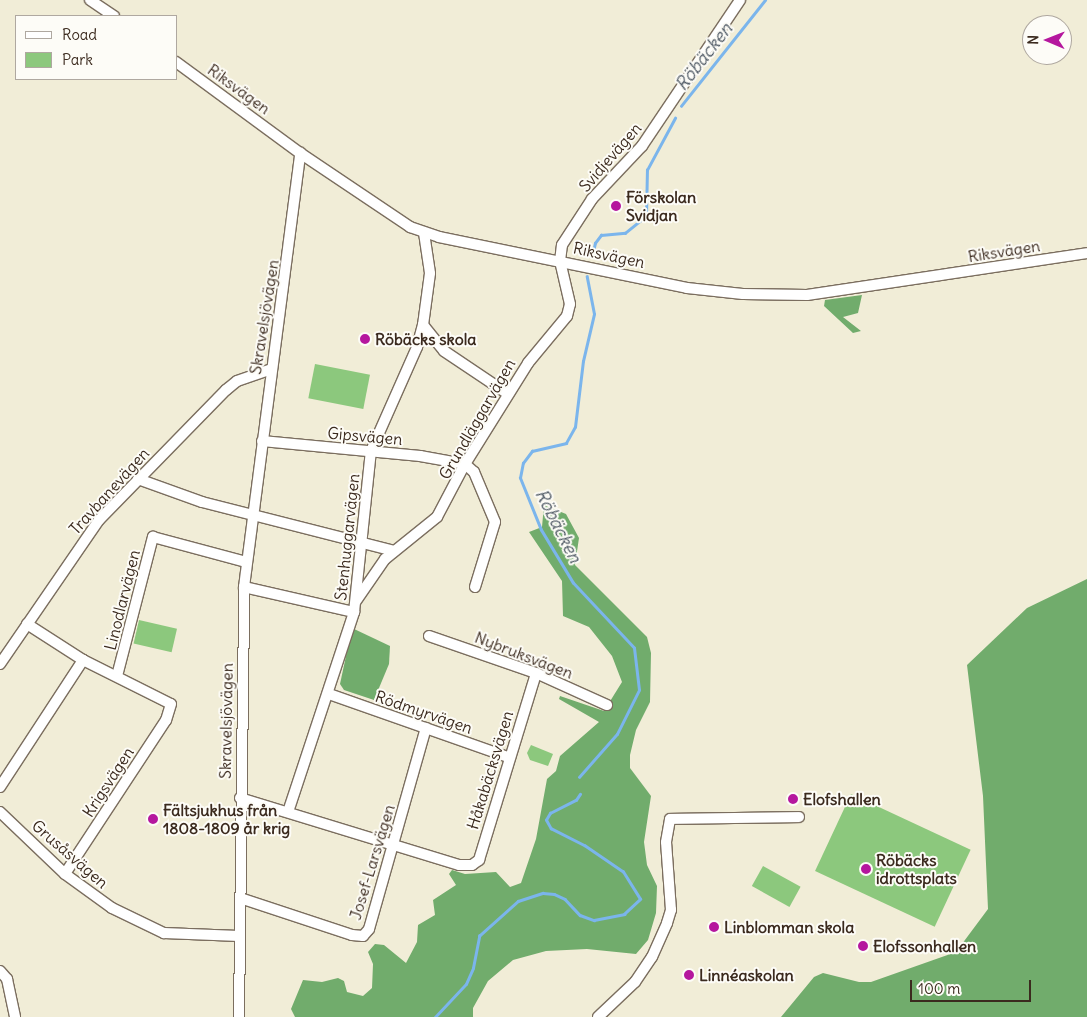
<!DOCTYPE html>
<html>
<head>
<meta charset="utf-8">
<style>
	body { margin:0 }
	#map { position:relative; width:1087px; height:1017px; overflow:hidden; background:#f1edd7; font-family:Delius,sans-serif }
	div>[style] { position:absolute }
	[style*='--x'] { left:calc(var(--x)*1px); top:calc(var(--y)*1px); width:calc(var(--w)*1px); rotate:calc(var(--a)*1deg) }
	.green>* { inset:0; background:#8cc87d; transform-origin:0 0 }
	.forest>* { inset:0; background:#71ac6c }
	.stream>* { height:2.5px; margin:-1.25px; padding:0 1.25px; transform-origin:1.25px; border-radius:1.25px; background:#7bb5ec }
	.roads { filter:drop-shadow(1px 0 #7b6e5f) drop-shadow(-1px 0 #7b6e5f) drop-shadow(0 1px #7b6e5f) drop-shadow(0 -1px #7b6e5f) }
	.minor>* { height:10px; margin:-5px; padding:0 5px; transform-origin:5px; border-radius:5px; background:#fff }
	.dots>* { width:14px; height:14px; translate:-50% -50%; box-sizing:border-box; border:2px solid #fdfcf7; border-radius:50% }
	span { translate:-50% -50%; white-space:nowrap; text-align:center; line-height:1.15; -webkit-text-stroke:4px #fdfcf7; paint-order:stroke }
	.street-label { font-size:16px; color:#3b2a1e }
	.poi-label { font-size:16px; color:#3b2a1e; font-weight:700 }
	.left { translate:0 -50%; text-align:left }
	.water-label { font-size:18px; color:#515b66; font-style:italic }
	.legend { position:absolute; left:15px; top:15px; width:162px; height:65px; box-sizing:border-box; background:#fdfcf7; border:1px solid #afa8a0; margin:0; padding:6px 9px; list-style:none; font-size:15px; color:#3b2a1e }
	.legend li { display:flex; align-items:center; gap:10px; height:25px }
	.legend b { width:25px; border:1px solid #afa8a0 }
	.north { position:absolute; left:1022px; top:15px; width:50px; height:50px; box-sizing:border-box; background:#fdfcf7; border:1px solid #afa8a0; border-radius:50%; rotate:271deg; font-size:14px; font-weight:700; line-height:20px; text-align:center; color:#3b2a1e }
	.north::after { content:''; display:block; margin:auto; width:18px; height:22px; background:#b5179e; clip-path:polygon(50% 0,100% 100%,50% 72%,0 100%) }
	.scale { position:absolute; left:910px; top:980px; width:121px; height:22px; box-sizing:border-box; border:2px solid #3b2a1e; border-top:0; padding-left:6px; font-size:15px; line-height:18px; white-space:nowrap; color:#3b2a1e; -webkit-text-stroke:4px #fdfcf7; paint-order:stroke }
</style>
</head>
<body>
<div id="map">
	<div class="green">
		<i style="left:315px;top:364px;width:56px;height:35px;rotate:11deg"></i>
		<i style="left:139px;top:620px;width:39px;height:24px;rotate:13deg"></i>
		<i style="clip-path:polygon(531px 745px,553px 754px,548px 766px,530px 760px,527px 753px)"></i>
		<i style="left:851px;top:794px;width:132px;height:85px;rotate:25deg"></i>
		<i style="left:763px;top:866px;width:43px;height:23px;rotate:29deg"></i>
	</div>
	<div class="forest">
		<i style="clip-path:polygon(862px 295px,858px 313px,843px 317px,861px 331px,853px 333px,824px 306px,825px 300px)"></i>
		<i style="clip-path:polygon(544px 505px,566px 514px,579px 538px,575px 565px,647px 637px,651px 653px,650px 702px,636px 730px,630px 755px,630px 768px,651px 796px,644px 842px,647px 865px,657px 886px,656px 913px,648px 940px,636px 954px,587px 949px,546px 951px,513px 960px,488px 981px,473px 1008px,473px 1017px,295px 1017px,291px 1009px,303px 980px,322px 982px,338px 978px,344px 981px,347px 992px,363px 996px,372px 988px,373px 964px,368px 952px,375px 944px,384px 945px,406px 963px,417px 942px,418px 925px,435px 915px,433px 900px,456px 885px,449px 874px,452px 870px,465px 874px,496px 872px,510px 887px,521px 883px,536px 839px,547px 779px,556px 771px,560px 756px,599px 722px,559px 699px,560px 696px,604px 711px,622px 682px,612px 656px,589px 627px,563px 616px,562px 581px,529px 532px,542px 527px)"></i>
		<i style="clip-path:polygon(1087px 579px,1087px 1017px,781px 1017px,814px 977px,823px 973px,859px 982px,871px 982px,956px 952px,988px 909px,983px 796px,967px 665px,1027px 608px)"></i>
		<i style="clip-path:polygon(352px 628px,390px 646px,389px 664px,374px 700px,344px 690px,340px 684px)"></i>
	</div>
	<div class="stream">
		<i style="--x:681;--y:106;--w:135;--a:-51.6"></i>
		<i style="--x:592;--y:256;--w:13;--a:-77"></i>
		<i style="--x:595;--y:243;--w:10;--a:-53"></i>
		<i style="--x:601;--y:235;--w:24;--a:-5"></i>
		<i style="--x:625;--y:233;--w:27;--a:-39"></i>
		<i style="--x:646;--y:216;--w:46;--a:-88.8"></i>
		<i style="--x:647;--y:170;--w:59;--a:-61.7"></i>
		<i style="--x:579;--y:777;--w:57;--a:-48.5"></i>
		<i style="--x:617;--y:734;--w:49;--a:-63.4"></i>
		<i style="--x:639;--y:690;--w:42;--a:-96.8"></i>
		<i style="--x:634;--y:648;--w:89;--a:-133.2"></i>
		<i style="--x:573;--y:583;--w:62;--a:-121.1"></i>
		<i style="--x:541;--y:530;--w:56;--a:-112"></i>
		<i style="--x:520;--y:478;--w:15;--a:-79"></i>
		<i style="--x:523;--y:463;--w:15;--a:-53"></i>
		<i style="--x:532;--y:451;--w:35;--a:-13"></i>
		<i style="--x:566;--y:443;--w:18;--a:-61"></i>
		<i style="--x:575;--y:427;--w:66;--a:-83.1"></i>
		<i style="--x:583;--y:361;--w:48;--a:-76.8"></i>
		<i style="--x:594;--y:314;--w:38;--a:-101"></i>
		<i style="--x:435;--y:1017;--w:45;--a:-46.8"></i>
		<i style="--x:466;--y:984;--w:17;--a:-66"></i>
		<i style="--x:473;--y:968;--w:33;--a:-79"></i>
		<i style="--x:479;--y:936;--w:52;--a:-41.9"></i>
		<i style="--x:518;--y:901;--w:26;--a:-18"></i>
		<i style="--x:543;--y:893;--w:11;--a:5"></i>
		<i style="--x:554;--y:894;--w:12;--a:24"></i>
		<i style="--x:565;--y:899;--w:22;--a:47"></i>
		<i style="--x:580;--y:915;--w:15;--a:20"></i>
		<i style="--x:594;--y:920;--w:31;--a:-11"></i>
		<i style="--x:624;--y:914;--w:22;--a:-43"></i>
		<i style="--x:640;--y:899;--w:32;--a:-122"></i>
		<i style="--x:623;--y:872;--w:46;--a:-145.6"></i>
		<i style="--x:585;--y:846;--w:38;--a:-153"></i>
		<i style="--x:551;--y:829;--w:10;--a:-119"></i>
		<i style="--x:546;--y:820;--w:8;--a:-60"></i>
		<i style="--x:550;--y:813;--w:29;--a:-27"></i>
		<i style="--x:576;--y:800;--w:7;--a:-56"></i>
	</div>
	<div class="roads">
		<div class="minor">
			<i style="--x:90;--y:0;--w:29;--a:34"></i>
			<i style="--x:176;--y:62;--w:154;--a:36.3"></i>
			<i style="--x:300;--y:153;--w:133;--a:33.9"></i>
			<i style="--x:410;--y:227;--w:31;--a:19"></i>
			<i style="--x:439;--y:237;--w:253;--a:11.6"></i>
			<i style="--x:687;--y:288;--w:56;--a:6.1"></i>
			<i style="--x:743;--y:294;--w:64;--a:0.9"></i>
			<i style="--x:807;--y:295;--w:283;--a:-8.5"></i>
			<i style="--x:423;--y:325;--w:33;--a:51"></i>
			<i style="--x:444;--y:351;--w:77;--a:33.9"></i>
			<i style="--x:262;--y:441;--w:159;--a:5.4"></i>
			<i style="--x:420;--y:456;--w:46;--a:10.1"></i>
			<i style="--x:465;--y:464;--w:12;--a:42"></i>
			<i style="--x:474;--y:472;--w:54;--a:67.2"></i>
			<i style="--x:495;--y:522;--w:68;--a:107.1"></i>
			<i style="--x:138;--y:479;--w:68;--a:19.8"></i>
			<i style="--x:202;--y:502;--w:198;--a:14.3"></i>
			<i style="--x:244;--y:587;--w:113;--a:12.8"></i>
			<i style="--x:356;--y:601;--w:51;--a:-55.4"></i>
			<i style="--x:385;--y:559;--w:67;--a:-38.9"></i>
			<i style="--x:437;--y:517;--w:60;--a:-62.2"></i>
			<i style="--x:465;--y:464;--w:119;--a:-58"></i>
			<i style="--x:528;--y:363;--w:61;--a:-50.3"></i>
			<i style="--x:567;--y:316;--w:12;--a:-76"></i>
			<i style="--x:570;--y:304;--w:44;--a:-103.1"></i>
			<i style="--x:560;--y:261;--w:16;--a:-83"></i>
			<i style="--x:562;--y:245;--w:55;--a:-56.9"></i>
			<i style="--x:592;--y:199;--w:73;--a:-46.7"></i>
			<i style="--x:642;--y:146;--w:176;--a:-56.1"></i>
			<i style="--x:27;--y:624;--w:67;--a:32.7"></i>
			<i style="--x:83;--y:660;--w:98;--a:26.6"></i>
			<i style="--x:171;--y:704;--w:17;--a:107"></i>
			<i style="--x:166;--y:720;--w:184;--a:123.3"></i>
			<i style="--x:429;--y:636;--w:113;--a:19.1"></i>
			<i style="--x:536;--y:673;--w:78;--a:24.3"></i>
			<i style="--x:0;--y:664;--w:175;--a:-55.5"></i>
			<i style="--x:99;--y:520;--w:182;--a:-45.7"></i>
			<i style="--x:226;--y:390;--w:14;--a:-39"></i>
			<i style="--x:237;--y:381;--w:36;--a:-19"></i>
			<i style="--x:117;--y:676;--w:144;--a:-75.5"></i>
			<i style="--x:153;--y:537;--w:96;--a:15"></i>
			<i style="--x:329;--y:694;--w:190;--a:19.4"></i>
			<i style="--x:0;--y:787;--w:152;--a:-56.8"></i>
			<i style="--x:240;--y:798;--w:229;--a:17"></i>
			<i style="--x:459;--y:865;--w:13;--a:0"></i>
			<i style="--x:472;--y:865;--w:9;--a:-36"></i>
			<i style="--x:479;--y:860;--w:195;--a:-73"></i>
			<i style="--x:0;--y:812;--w:90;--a:43.6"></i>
			<i style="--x:65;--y:874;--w:58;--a:35.9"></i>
			<i style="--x:112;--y:908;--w:58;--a:25.7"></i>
			<i style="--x:164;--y:933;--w:75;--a:2.3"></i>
			<i style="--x:288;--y:812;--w:211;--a:-71.7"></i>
			<i style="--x:354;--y:612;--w:162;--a:-84"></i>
			<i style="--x:371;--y:451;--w:114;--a:-66.1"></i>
			<i style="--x:417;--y:347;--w:23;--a:-75"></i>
			<i style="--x:423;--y:325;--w:52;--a:-82.3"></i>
			<i style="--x:430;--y:273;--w:40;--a:-98.5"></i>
			<i style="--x:240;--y:898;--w:118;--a:18.3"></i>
			<i style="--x:352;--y:935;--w:11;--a:5"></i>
			<i style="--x:363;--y:936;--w:9;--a:-49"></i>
			<i style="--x:369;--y:929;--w:209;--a:-74.2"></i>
			<i style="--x:0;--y:971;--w:11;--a:49"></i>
			<i style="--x:7;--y:979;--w:39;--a:78"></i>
			<i style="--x:239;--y:1017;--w:430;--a:-89.3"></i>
			<i style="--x:244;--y:587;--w:438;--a:-82.6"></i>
			<i style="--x:598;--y:1017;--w:51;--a:-43.4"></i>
			<i style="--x:635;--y:982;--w:30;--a:-56"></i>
			<i style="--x:652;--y:957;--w:37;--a:-66"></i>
			<i style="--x:667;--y:923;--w:14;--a:-73"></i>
			<i style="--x:671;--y:910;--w:68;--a:-94.2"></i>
			<i style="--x:666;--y:842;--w:23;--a:-80"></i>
			<i style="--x:670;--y:819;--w:129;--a:-0.9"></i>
		</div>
	</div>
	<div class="dots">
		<i style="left:616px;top:206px;background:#b5179e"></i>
		<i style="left:365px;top:339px;background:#b5179e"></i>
		<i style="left:793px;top:799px;background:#b5179e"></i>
		<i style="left:153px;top:819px;background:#b5179e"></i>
		<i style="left:866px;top:869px;background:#b5179e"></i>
		<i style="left:714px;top:927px;background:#b5179e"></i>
		<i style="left:863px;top:946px;background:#b5179e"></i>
		<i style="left:689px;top:975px;background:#b5179e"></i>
	</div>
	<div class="street-label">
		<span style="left:239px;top:89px;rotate:36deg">Riksvägen</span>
		<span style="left:610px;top:157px;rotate:-49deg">Svidjevägen</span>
		<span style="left:1004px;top:251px;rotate:-9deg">Riksvägen</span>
		<span style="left:609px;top:255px;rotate:12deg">Riksvägen</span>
		<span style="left:264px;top:317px;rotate:-81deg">Skravelsjövägen</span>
		<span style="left:477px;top:419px;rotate:-60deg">Grundläggarvägen</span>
		<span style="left:365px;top:436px;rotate:5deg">Gipsvägen</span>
		<span style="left:109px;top:491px;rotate:-48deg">Travbanevägen</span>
		<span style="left:347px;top:537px;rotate:-84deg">Stenhuggarvägen</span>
		<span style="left:122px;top:600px;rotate:-76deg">Linodlarvägen</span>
		<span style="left:524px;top:655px;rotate:21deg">Nybruksvägen</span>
		<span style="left:424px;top:712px;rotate:19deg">Rödmyrvägen</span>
		<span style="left:226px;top:721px;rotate:-89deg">Skravelsjövägen</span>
		<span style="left:490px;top:770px;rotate:-73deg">Håkabäcksvägen</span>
		<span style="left:108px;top:782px;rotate:-57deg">Krigsvägen</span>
		<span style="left:70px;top:854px;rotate:41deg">Grusåsvägen</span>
		<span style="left:372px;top:862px;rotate:-73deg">Josef-Larsvägen</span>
	</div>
	<div class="poi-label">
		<span class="left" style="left:626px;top:206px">Förskolan<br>Svidjan</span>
		<span class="left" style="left:375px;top:339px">Röbäcks skola</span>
		<span class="left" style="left:803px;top:799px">Elofshallen</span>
		<span class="left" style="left:163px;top:819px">Fältsjukhus från<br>1808-1809 år krig</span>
		<span class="left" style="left:876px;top:869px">Röbäcks<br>idrottsplats</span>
		<span class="left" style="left:724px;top:927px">Linblomman skola</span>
		<span class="left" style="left:873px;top:946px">Elofssonhallen</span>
		<span class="left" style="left:699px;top:975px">Linnéaskolan</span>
	</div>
	<div class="water-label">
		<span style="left:704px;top:57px;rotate:-52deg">Röbäcken</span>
		<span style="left:558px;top:526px;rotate:63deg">Röbäcken</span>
	</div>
	<ul class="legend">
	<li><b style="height:6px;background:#fff"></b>Road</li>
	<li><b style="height:14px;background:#8cc87d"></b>Park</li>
	</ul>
	<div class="north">N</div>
	<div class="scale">100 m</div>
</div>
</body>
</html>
